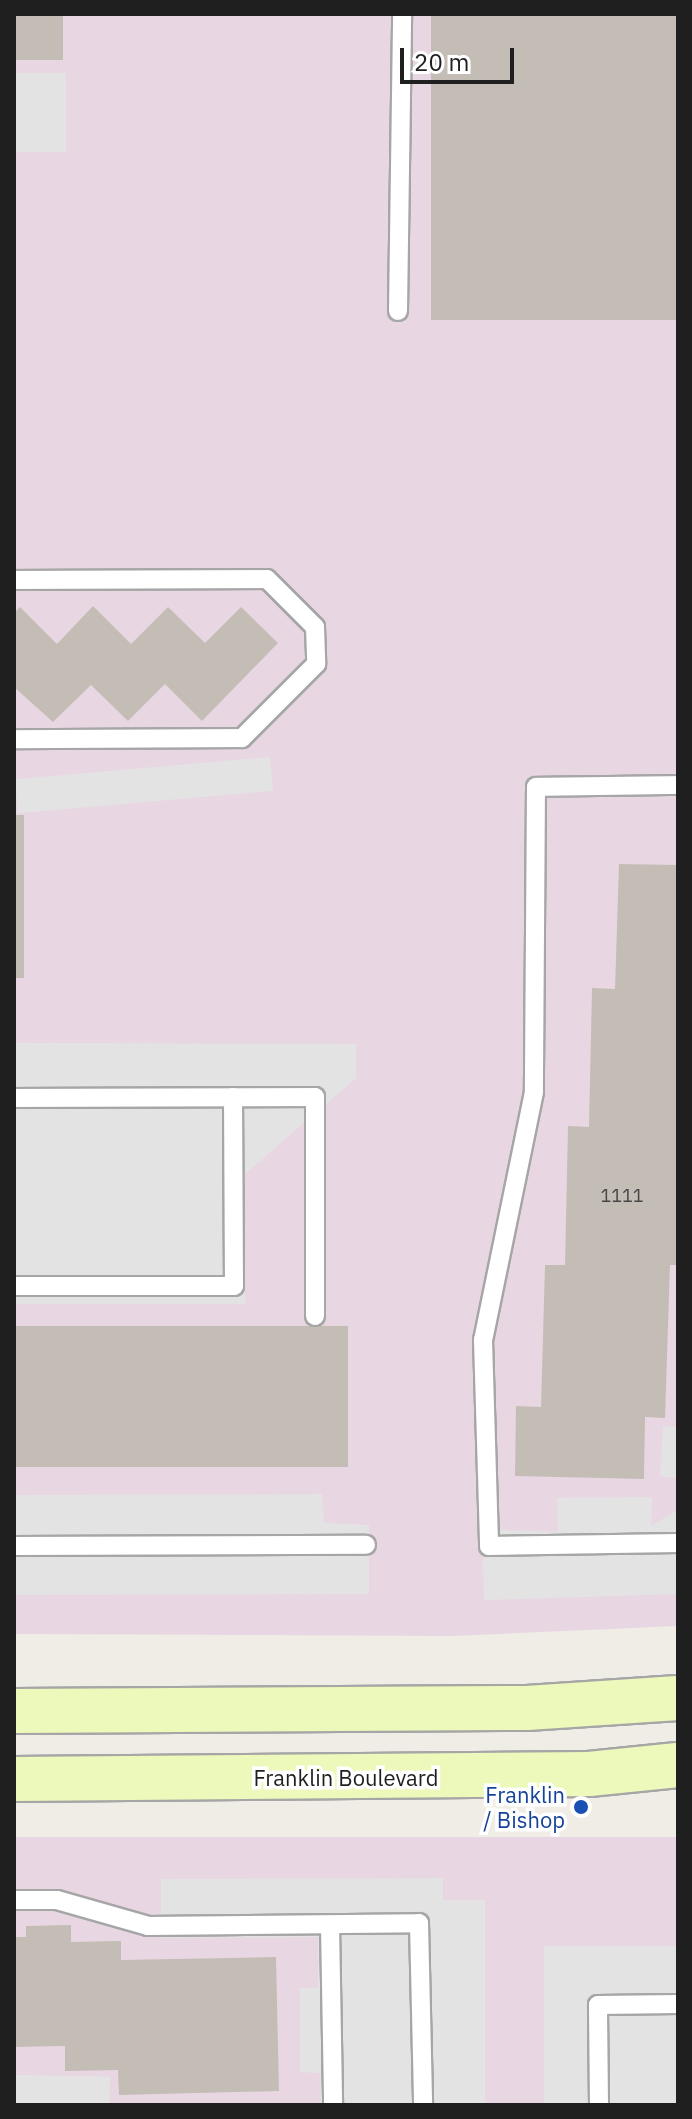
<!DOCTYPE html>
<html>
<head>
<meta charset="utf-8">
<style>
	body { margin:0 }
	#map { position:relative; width:692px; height:2119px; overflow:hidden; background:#efede5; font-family:"IBM Plex Sans",sans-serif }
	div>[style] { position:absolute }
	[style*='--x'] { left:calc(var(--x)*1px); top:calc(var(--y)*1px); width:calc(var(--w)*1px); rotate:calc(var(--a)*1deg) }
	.industrial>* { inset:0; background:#e8d7e3; transform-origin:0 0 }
	.parking>* { inset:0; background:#e3e3e3; transform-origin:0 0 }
	.building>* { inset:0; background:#c4bdb5; transform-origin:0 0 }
	.roads { filter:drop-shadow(2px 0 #a6a6a6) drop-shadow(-2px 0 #a6a6a6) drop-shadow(0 2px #a6a6a6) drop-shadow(0 -2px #a6a6a6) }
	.lane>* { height:18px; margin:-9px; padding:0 9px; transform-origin:9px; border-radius:9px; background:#fff }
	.secondary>* { height:44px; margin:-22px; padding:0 22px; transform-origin:22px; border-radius:22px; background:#edf8bb }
	.dots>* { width:22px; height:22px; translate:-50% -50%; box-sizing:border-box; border:4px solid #fff; border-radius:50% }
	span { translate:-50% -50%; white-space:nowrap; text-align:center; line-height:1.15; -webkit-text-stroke:7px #fff; paint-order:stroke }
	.number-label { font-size:18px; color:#484644 }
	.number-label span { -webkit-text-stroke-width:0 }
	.street-label { font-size:22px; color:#1f1f1f }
	.transit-label { font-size:22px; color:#164399 }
	.right { translate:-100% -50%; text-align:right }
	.frame { position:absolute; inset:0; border:16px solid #1f1f1f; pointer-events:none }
	.scale { position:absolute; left:400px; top:48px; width:114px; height:36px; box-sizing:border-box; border:4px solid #1f1f1f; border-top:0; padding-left:10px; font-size:24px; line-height:28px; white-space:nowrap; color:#1f1f1f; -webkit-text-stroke:6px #fff; paint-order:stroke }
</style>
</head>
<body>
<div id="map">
	<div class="industrial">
		<i style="clip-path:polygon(14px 14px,678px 14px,678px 1626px,451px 1636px,14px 1634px)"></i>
		<i style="left:678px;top:1837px;width:268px;height:664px;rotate:90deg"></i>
	</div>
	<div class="parking">
		<i style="left:66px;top:73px;width:79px;height:52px;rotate:90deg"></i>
		<i style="left:270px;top:757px;width:34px;height:256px;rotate:85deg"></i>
		<i style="clip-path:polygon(14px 1043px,356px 1044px,356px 1078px,245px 1174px,245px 1304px,14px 1304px)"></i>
		<i style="clip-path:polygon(663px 1426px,678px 1427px,678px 1478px,660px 1476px)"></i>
		<i style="clip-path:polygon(322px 1494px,324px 1523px,369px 1525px,369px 1594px,14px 1595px,14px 1495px)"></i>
		<i style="clip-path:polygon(652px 1497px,651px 1526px,678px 1510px,678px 1594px,484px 1600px,482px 1529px,558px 1532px,557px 1498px)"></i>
		<i style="clip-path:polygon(443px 1878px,443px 1900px,485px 1900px,485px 2105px,321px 2105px,320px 2073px,300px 2072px,300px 1988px,318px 1988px,318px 1937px,161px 1938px,161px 1879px)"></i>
		<i style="left:544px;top:1946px;width:134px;height:159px"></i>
		<i style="left:14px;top:2075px;width:96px;height:30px;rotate:1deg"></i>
	</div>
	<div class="building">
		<i style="left:14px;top:14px;width:49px;height:46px"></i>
		<i style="left:431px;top:14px;width:247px;height:306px"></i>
		<i style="clip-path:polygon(93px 606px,131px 644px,168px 607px,205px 643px,241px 607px,278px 643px,202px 721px,165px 684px,128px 721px,91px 685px,53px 722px,14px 687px,14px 613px,20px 607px,57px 644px)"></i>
		<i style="left:14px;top:815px;width:10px;height:163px"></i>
		<i style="clip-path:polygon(619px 864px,678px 865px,678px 1265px,670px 1265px,665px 1418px,645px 1417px,644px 1479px,515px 1476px,516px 1406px,541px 1407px,545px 1265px,565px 1265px,568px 1126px,589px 1127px,592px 988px,615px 989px)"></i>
		<i style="left:348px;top:1326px;width:141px;height:334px;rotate:90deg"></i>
		<i style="clip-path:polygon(71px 1925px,71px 1942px,121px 1941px,121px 1960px,276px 1957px,279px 2091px,119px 2095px,118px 2070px,65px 2071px,65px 2046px,14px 2047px,14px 1937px,26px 1937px,26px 1926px)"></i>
	</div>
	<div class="roads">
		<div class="lane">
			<i style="--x:398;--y:311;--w:297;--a:-89.2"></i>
			<i style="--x:14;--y:580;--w:253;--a:-0.2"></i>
			<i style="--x:267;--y:579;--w:68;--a:45"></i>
			<i style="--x:315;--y:627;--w:37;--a:88"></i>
			<i style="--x:316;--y:664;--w:105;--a:135"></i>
			<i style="--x:242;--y:738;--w:228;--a:179.7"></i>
			<i style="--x:678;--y:785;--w:142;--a:179.2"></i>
			<i style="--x:536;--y:787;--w:305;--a:90.4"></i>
			<i style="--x:534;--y:1092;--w:253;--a:101.6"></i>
			<i style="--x:483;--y:1340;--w:206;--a:88.3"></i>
			<i style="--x:489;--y:1546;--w:189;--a:-0.9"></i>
			<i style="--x:14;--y:1098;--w:301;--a:-0.2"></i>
			<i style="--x:315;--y:1097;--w:219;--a:90"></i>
			<i style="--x:14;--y:1286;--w:220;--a:0"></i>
			<i style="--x:234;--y:1286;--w:189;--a:-90.3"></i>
			<i style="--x:14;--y:1546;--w:352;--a:-0.2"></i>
			<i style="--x:14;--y:1900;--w:43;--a:0"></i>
			<i style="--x:57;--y:1900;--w:95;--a:15.9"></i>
			<i style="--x:148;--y:1926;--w:271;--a:-0.6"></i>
			<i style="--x:419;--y:1923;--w:182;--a:88.7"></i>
			<i style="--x:330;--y:1925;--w:180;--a:89"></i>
			<i style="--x:599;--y:2105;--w:100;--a:-90.6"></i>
			<i style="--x:598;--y:2005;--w:80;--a:-0.7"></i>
		</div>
		<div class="secondary">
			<i style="--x:14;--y:1711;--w:513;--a:-0.34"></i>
			<i style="--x:527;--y:1708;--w:151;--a:-3.8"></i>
			<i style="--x:14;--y:1779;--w:575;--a:-0.5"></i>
			<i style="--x:589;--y:1774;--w:89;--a:-5.8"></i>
		</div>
	</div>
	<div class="dots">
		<i style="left:581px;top:1807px;background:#1a4fb4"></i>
	</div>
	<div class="number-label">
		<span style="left:622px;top:1196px">1111</span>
	</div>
	<div class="street-label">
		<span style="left:346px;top:1778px">Franklin Boulevard</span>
	</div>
	<div class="transit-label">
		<span class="right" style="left:565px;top:1807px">Franklin<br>/ Bishop</span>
	</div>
	<div class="frame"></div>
	<div class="scale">20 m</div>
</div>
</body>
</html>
